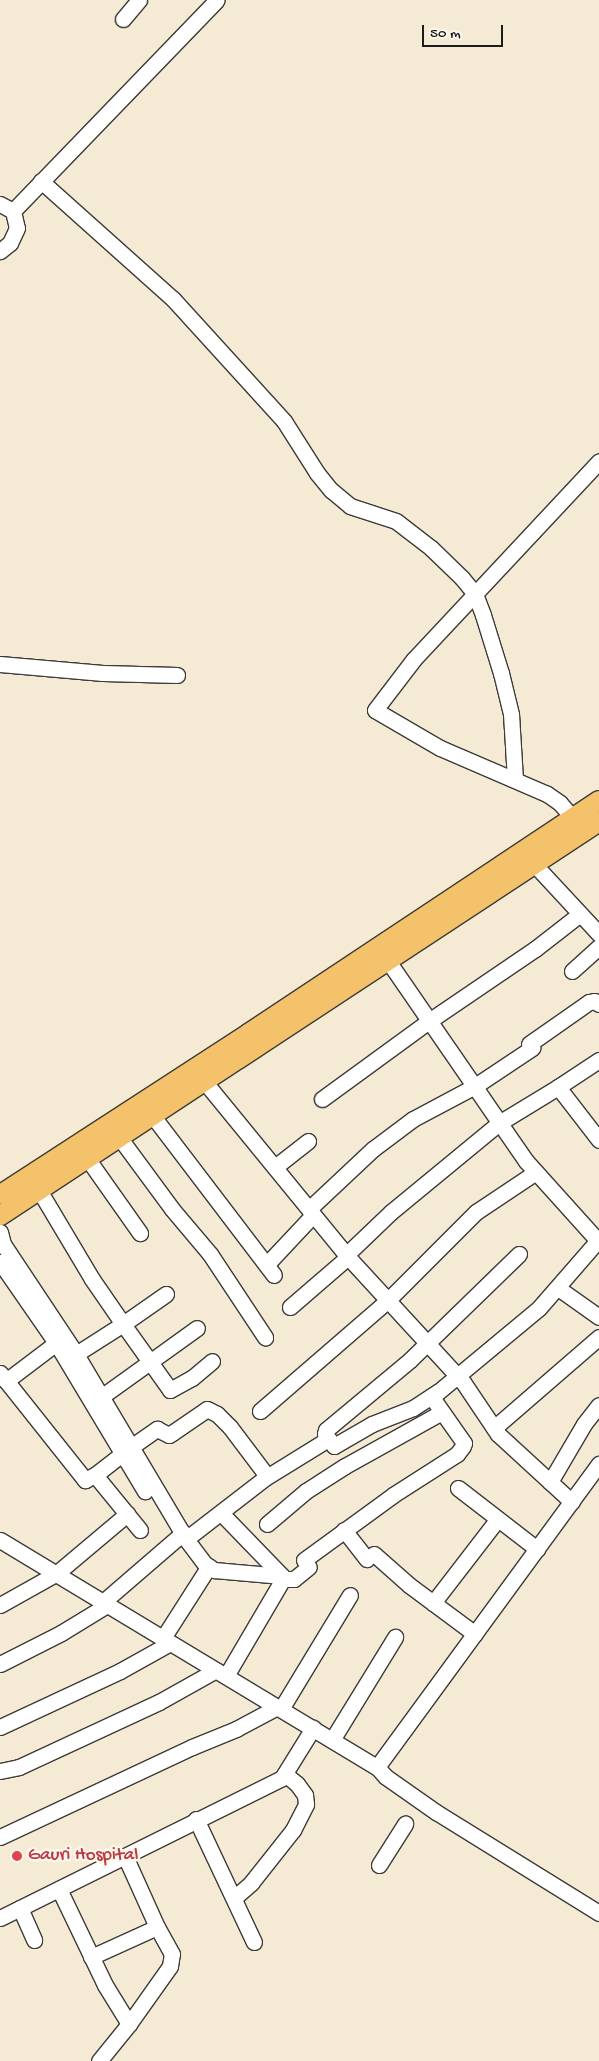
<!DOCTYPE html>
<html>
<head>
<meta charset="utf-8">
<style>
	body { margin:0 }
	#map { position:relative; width:599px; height:2061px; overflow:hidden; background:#f5ead4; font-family:"Gochi Hand",sans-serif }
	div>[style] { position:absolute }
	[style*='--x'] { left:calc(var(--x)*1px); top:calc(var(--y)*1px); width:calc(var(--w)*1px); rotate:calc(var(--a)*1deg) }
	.roads { filter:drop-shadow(1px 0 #3d3b38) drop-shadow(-1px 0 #3d3b38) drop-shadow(0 1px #3d3b38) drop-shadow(0 -1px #3d3b38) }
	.minor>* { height:15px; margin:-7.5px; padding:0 7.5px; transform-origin:7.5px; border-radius:7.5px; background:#fff }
	.major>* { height:19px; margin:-9.5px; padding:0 9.5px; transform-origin:9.5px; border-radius:9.5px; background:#f4c26a }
	.dots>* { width:14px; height:14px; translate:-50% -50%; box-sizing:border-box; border:2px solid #fbf7ec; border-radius:50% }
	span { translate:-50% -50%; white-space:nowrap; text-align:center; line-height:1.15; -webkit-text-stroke:5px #fbf7ec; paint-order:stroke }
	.health-label { font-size:19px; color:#be3a42 }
	.left { translate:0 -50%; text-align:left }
	.scale { position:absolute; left:422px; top:25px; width:81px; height:22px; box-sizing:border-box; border:2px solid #1c1c1c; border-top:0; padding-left:6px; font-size:15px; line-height:18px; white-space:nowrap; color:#1c1c1c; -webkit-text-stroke:4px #fbf7ec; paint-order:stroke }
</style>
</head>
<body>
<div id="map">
	<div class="roads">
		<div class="minor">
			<i style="--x:123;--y:19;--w:25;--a:-50"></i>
			<i style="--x:41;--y:181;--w:177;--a:41.8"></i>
			<i style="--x:173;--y:299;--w:165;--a:47.7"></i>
			<i style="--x:284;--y:421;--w:62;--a:57.6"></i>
			<i style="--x:317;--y:473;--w:22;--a:51"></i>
			<i style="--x:331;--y:490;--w:25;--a:40"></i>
			<i style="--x:350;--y:506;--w:48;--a:18.1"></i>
			<i style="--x:396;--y:521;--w:44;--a:37.6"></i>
			<i style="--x:431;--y:548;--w:43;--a:44.1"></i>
			<i style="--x:462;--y:578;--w:21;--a:51"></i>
			<i style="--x:475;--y:594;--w:22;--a:69"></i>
			<i style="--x:483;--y:615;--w:61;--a:72.8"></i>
			<i style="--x:501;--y:673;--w:42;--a:76.3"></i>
			<i style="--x:511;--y:714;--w:65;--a:86.5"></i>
			<i style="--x:0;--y:204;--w:15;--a:28"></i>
			<i style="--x:13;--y:211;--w:17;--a:77"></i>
			<i style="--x:17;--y:228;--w:17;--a:115"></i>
			<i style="--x:10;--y:243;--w:13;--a:141"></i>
			<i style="--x:13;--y:211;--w:293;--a:-46"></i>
			<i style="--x:0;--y:664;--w:103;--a:5"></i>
			<i style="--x:103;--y:673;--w:74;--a:1.5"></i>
			<i style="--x:572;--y:817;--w:18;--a:-131"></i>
			<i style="--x:560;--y:803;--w:16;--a:-145"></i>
			<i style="--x:547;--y:794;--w:116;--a:-156.7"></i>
			<i style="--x:440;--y:748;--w:75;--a:-149.7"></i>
			<i style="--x:375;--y:710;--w:64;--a:-52.6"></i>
			<i style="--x:414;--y:659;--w:271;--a:-46.9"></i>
			<i style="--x:534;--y:864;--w:96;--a:47.1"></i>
			<i style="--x:388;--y:961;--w:243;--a:55.4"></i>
			<i style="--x:526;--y:1161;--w:109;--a:48"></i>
			<i style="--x:572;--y:971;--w:36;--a:-42"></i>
			<i style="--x:529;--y:1044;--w:73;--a:-35"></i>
			<i style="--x:589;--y:1002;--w:5;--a:-11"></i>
			<i style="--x:594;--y:1001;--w:6;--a:31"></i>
			<i style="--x:204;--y:1081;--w:227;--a:50.7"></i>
			<i style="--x:348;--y:1257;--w:170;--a:47.4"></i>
			<i style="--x:463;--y:1382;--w:63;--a:56.1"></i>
			<i style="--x:498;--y:1434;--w:100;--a:42.6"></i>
			<i style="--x:558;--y:1087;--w:49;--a:-33.4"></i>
			<i style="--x:322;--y:1099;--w:132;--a:-36.1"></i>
			<i style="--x:429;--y:1021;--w:128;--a:-34.2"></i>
			<i style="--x:535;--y:949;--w:57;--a:-37.9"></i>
			<i style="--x:152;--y:1115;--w:201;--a:52.7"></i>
			<i style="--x:119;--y:1137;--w:89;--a:53.6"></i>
			<i style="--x:172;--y:1209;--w:59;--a:49.8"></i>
			<i style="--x:210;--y:1254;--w:100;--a:56.5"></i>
			<i style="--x:87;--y:1158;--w:92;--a:54.8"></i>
			<i style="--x:275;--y:1167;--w:42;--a:-38.2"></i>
			<i style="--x:0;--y:1232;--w:12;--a:76"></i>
			<i style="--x:3;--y:1244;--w:132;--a:56.4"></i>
			<i style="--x:76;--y:1354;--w:56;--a:-32.6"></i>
			<i style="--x:123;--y:1324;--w:55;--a:-124.6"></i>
			<i style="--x:92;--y:1279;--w:104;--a:-120.8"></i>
			<i style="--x:519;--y:1254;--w:152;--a:135.8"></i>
			<i style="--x:410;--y:1360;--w:109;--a:140.2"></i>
			<i style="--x:326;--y:1430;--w:4;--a:104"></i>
			<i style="--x:325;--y:1434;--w:15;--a:53"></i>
			<i style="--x:334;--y:1446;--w:44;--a:-30.1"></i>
			<i style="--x:372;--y:1424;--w:44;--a:-21.3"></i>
			<i style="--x:413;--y:1408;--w:30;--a:-33"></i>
			<i style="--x:438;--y:1392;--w:131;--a:-39.7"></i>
			<i style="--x:539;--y:1308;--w:91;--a:-49"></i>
			<i style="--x:346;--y:1255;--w:62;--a:-43.7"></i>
			<i style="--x:391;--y:1212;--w:140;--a:-39.5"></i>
			<i style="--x:499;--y:1123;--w:69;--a:-31.4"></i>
			<i style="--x:558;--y:1087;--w:67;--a:52.3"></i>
			<i style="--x:0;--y:1262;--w:98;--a:55.3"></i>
			<i style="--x:56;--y:1343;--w:173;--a:59"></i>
			<i style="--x:267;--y:1264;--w:67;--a:-46.8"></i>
			<i style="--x:313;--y:1215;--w:7;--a:-124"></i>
			<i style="--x:309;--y:1209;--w:88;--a:-43.2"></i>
			<i style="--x:373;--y:1149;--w:50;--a:-36.9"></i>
			<i style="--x:413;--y:1119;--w:70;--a:-28"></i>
			<i style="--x:475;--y:1086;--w:69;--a:-33.7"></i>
			<i style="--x:558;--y:1288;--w:50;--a:35.3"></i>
			<i style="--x:166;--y:1294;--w:52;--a:145.1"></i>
			<i style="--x:123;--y:1324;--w:81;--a:54.5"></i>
			<i style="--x:170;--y:1390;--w:25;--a:-29"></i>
			<i style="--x:192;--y:1378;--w:26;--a:-40"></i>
			<i style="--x:290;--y:1307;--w:77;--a:-40.8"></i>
			<i style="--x:76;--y:1354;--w:215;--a:59.3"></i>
			<i style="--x:186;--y:1539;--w:100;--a:-37.7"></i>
			<i style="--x:265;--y:1478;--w:74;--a:-31.8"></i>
			<i style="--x:0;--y:1373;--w:137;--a:51.5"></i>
			<i style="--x:85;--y:1480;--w:11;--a:-27"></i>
			<i style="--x:95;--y:1475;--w:34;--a:-38"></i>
			<i style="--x:6;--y:1381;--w:63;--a:-37.2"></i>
			<i style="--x:101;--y:1397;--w:118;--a:-35.7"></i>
			<i style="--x:260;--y:1411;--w:169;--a:-40.9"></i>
			<i style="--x:388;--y:1300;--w:124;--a:-45"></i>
			<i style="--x:476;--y:1212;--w:72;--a:-33.7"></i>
			<i style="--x:494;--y:1428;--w:139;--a:-40.9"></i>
			<i style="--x:131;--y:1447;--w:32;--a:-35"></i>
			<i style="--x:157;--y:1429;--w:13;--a:27"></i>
			<i style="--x:169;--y:1435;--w:4;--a:-34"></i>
			<i style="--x:172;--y:1433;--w:42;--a:-34.4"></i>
			<i style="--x:207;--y:1409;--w:11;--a:27"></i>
			<i style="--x:217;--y:1414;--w:18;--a:45"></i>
			<i style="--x:230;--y:1427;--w:61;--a:52.9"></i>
			<i style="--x:95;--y:1475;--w:71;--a:50.7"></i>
			<i style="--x:550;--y:1482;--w:67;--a:-59.6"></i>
			<i style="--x:584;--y:1424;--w:24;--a:-52"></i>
			<i style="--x:458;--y:1488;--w:100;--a:37.7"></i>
			<i style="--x:267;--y:1524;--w:51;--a:-40.2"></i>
			<i style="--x:306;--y:1491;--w:46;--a:-32.7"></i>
			<i style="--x:345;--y:1466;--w:111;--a:-29.1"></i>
			<i style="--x:344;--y:1530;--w:37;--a:52"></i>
			<i style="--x:186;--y:1539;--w:31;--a:53"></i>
			<i style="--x:205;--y:1564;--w:11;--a:34"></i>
			<i style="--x:214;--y:1570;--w:68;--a:5"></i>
			<i style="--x:282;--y:1576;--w:88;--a:-134.1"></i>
			<i style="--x:0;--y:1540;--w:440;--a:31.1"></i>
			<i style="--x:377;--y:1767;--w:13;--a:48"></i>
			<i style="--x:386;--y:1777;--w:61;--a:35"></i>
			<i style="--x:436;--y:1812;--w:192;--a:31.8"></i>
			<i style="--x:374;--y:1554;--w:47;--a:41.5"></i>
			<i style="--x:409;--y:1585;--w:82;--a:36.6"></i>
			<i style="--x:304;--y:1560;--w:110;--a:-36.1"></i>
			<i style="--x:393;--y:1495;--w:76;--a:-32.6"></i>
			<i style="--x:457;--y:1454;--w:10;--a:-53"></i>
			<i style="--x:463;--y:1446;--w:3;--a:-72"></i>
			<i style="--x:464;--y:1443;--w:57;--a:-125.1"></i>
			<i style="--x:283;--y:1579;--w:11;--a:0"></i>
			<i style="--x:294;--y:1579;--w:19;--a:-39"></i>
			<i style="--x:103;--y:1602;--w:106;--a:-40.8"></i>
			<i style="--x:433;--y:1603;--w:105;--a:-52.4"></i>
			<i style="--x:0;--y:1605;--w:65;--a:-29.3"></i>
			<i style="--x:57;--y:1573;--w:92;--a:-40.1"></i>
			<i style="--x:163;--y:1638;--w:85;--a:-57.4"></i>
			<i style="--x:0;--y:1664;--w:68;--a:-26.9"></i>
			<i style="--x:61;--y:1633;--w:54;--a:-31.3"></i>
			<i style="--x:226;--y:1676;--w:113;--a:-59.6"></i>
			<i style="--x:283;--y:1579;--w:3;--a:-108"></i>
			<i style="--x:281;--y:1709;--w:133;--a:-58.8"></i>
			<i style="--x:0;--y:1727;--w:132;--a:-25"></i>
			<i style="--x:120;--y:1671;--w:57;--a:-29.2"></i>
			<i style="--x:332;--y:1740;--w:121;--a:-58.5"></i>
			<i style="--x:377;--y:1767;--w:376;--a:-53.8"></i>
			<i style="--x:0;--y:1771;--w:19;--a:-12"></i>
			<i style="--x:19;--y:1767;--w:154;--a:-24.9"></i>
			<i style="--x:159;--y:1702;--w:65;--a:-29.3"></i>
			<i style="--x:196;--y:1819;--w:136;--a:64.8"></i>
			<i style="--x:0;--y:1837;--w:212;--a:-25.1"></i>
			<i style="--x:192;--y:1747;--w:48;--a:-22.2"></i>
			<i style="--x:236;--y:1729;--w:47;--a:-28.2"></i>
			<i style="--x:379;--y:1865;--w:49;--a:-57.6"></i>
			<i style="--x:59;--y:1889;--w:106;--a:64.4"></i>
			<i style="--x:105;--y:1985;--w:46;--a:58.4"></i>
			<i style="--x:234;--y:1898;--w:23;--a:-41"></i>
			<i style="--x:251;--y:1883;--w:68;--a:-51.6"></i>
			<i style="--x:293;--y:1830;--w:29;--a:-63"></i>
			<i style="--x:306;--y:1804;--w:9;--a:-96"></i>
			<i style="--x:305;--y:1795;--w:14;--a:-126"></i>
			<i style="--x:297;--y:1784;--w:16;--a:-140"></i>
			<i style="--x:20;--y:1908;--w:35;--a:66"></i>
			<i style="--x:0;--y:1918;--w:315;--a:-26.4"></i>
			<i style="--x:282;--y:1778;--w:59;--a:-58.2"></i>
			<i style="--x:91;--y:1957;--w:72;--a:-24.4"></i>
			<i style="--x:157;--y:1927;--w:78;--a:-114.3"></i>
			<i style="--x:99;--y:2061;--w:48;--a:-51"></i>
			<i style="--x:129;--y:2024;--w:71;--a:-54.7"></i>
			<i style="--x:170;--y:1966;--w:12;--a:-81"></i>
			<i style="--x:172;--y:1954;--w:31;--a:-119"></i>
		</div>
		<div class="major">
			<i style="--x:0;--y:1194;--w:296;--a:-33"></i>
			<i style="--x:248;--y:1033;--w:421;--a:-33.6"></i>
			<i style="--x:0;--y:1215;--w:717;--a:-33.34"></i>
		</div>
	</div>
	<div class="dots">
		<i style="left:17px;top:1856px;background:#e0444e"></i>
	</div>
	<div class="health-label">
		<span class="left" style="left:28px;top:1856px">Gauri Hospital</span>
	</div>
	<div class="scale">50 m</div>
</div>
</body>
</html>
